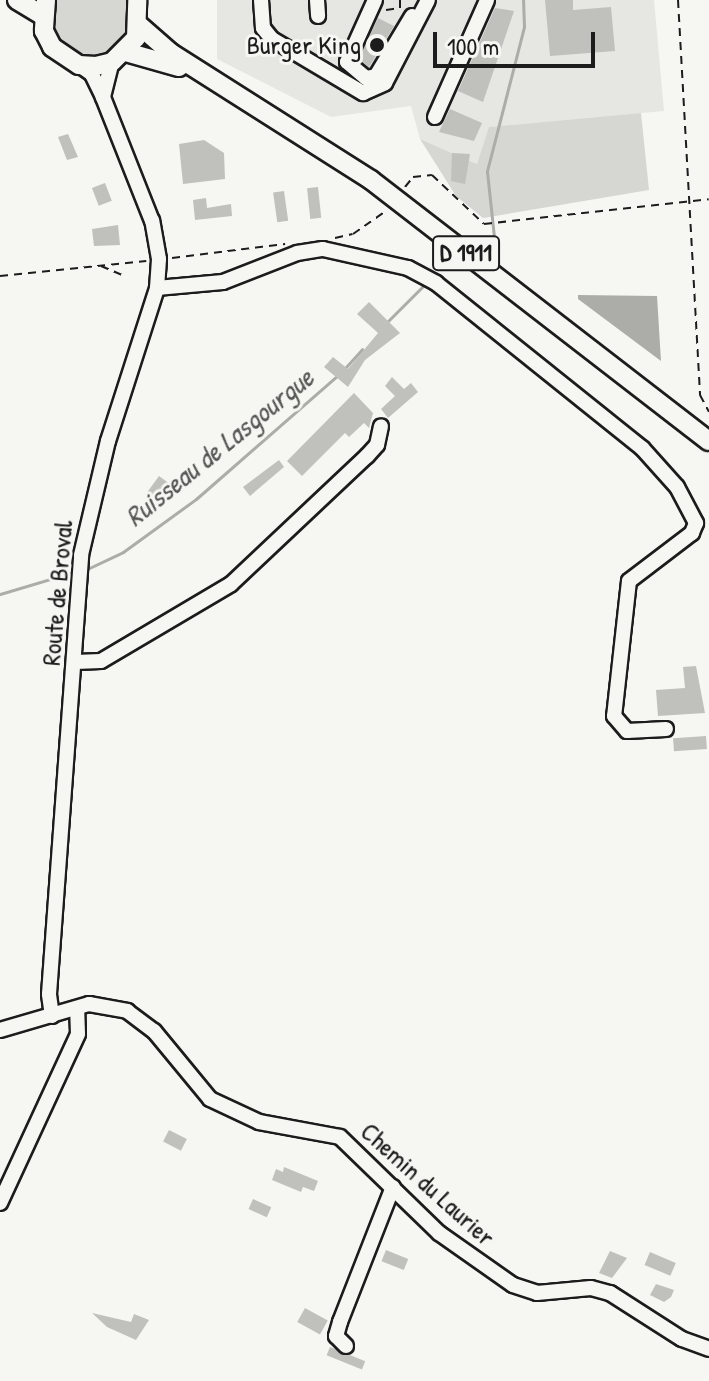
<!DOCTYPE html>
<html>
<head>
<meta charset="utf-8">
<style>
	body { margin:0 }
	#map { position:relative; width:709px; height:1381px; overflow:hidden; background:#f6f6f2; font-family:"Patrick Hand",sans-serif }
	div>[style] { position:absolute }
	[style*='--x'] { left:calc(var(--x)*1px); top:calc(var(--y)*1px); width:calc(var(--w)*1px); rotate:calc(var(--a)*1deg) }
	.built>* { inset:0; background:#e6e6e2 }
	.green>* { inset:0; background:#d6d6d2 }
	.water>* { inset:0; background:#acaca9 }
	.stream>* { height:3px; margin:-1.5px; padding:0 1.5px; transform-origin:1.5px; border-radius:1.5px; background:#acaca9 }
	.building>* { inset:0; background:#c0c0bd; transform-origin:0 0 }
	.path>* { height:2px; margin-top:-1px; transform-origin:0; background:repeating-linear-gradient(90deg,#1c1c1c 0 8px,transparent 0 14px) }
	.roads { filter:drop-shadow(2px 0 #1c1c1c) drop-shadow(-2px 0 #1c1c1c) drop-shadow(0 2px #1c1c1c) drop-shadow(0 -2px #1c1c1c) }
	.minor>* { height:14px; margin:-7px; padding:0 7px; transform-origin:7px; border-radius:7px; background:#f6f6f2 }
	.major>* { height:18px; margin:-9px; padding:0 9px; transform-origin:9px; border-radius:9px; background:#f6f6f2 }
	.dots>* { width:22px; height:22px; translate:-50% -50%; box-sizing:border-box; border:4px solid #f6f6f2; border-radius:50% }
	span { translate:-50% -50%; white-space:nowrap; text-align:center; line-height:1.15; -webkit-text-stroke:6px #f6f6f2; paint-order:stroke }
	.shield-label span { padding:2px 6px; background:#f6f6f2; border:2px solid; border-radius:6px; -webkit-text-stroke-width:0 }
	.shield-label { font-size:24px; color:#1c1c1c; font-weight:700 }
	.poi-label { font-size:26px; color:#1c1c1c }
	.right { translate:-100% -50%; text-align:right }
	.street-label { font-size:26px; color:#1c1c1c }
	.water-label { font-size:28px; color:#565654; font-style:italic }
	.scale { position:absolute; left:433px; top:32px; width:162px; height:36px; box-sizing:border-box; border:4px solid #1c1c1c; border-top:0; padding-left:10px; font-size:24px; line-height:28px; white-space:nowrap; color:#1c1c1c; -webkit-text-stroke:6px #f6f6f2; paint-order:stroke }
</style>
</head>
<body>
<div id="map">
	<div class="built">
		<i style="clip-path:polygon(217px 0,654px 0,664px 111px,490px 127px,477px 164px,420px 139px,411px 106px,331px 117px,217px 59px)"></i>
	</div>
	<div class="green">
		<i style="clip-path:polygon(52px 0,127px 0,129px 29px,108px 53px,85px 57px,69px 52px,53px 35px)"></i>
		<i style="clip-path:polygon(641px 113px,649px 190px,483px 218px,456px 196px,420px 139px,477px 164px,489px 127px)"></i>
	</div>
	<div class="water">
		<i style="clip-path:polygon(578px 295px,657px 296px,661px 361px,578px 299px)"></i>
	</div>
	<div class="stream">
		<i style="--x:475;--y:246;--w:21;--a:-25"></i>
		<i style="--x:494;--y:237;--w:66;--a:-96.1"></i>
		<i style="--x:487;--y:171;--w:149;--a:-75.6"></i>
		<i style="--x:524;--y:27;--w:27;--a:-92"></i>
		<i style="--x:386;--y:323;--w:52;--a:-45"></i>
		<i style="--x:346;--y:367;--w:24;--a:-48"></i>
		<i style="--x:85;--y:570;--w:42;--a:-25.3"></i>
		<i style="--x:123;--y:552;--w:90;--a:-36"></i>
		<i style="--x:196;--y:499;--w:186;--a:-41.1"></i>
		<i style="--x:0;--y:594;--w:80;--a:-16.6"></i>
	</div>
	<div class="building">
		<i style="clip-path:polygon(545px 0,573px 0,573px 10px,611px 7px,615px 51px,550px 56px)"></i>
		<i style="clip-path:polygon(495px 8px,514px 11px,483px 102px,458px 91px)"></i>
		<i style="clip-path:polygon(378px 18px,394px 26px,369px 67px,359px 59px)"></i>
		<i style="clip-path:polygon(450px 109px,482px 123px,474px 141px,439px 132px)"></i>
		<i style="clip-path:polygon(68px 134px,78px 157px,67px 160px,58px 137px)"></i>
		<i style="clip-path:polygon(204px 140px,224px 153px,225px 179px,183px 184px,179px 144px)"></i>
		<i style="clip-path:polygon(452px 153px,470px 154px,465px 184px,451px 181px)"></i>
		<i style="left:105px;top:183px;width:19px;height:14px;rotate:69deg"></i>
		<i style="left:318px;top:187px;width:31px;height:11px;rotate:84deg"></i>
		<i style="left:284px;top:191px;width:30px;height:11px;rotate:82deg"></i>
		<i style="clip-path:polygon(206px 198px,207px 208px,231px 204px,232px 216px,195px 220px,193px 200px)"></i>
		<i style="clip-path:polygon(118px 225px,120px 245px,94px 246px,92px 229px)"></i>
		<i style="clip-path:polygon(369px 302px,400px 333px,365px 360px,348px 387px,324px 367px,333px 357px,348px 369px,378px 333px,357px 314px)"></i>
		<i style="clip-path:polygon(392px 377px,404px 389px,411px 383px,418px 392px,388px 418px,381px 409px,395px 396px,385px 386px)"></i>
		<i style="clip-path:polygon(354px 393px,373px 413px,369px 428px,364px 423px,349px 437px,345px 433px,302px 476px,287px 461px)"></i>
		<i style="clip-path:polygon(279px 460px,284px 467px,250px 496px,243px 487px)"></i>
		<i style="left:159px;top:476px;width:14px;height:21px;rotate:36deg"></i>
		<i style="clip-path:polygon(696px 666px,705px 713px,658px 716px,656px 690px,685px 688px,683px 667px)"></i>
		<i style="left:706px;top:736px;width:13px;height:33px;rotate:86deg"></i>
		<i style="left:169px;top:1130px;width:20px;height:13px;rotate:27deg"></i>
		<i style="clip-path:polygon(284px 1167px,318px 1181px,314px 1191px,303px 1187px,301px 1192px,272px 1180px,276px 1169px,283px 1172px)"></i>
		<i style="left:253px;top:1199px;width:20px;height:11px;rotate:24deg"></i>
		<i style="left:386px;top:1250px;width:24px;height:12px;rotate:22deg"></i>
		<i style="clip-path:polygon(610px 1251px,627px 1258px,612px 1278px,599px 1273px)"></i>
		<i style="left:650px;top:1252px;width:28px;height:14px;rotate:23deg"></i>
		<i style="clip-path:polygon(656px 1284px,674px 1290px,671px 1297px,664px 1302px,650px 1295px)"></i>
		<i style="left:305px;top:1308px;width:26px;height:16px;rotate:29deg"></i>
		<i style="clip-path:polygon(92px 1313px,131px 1322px,134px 1314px,149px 1320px,136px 1340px,107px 1327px)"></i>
		<i style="left:330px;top:1347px;width:38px;height:9px;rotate:22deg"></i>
	</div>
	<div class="path">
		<i style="--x:678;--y:0;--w:396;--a:86.8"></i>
		<i style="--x:700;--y:395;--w:19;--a:62"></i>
		<i style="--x:386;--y:10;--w:14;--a:-8"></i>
		<i style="--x:400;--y:8;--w:8;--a:-90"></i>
		<i style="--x:405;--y:187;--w:13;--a:-51"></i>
		<i style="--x:413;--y:177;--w:19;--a:-6"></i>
		<i style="--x:432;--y:175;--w:71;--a:43.3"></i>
		<i style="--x:484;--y:224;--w:226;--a:-6.3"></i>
		<i style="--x:335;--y:238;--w:18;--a:-13"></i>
		<i style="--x:353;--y:234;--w:39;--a:-35"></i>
		<i style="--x:172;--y:258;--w:114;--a:-7.1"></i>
		<i style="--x:101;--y:266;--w:23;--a:23"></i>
		<i style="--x:0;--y:276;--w:147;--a:-5.9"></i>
	</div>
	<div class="roads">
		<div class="minor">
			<i style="--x:261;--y:0;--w:28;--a:86"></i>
			<i style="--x:263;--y:28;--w:14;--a:51"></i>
			<i style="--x:272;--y:39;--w:106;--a:30.7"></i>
			<i style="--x:363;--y:93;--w:24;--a:-24"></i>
			<i style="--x:385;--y:83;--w:93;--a:-62.6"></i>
			<i style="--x:317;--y:0;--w:16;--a:86"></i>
			<i style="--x:375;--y:0;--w:68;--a:114.3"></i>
			<i style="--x:347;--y:62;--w:25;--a:40"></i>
			<i style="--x:366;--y:78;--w:10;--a:-11"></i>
			<i style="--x:376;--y:76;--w:70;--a:-59"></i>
			<i style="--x:103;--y:97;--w:36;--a:-76"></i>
			<i style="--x:435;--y:117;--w:128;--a:-66"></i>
			<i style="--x:157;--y:288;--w:66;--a:-5.2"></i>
			<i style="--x:223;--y:282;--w:79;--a:-21.4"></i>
			<i style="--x:297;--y:253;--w:26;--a:-9"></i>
			<i style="--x:323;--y:249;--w:87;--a:12.6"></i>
			<i style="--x:408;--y:268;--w:32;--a:28"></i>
			<i style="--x:436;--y:283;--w:264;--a:38.7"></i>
			<i style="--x:642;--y:448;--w:52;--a:48.1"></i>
			<i style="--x:677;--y:487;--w:41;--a:62.2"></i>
			<i style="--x:696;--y:523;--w:11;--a:112"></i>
			<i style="--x:692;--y:533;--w:79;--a:142.7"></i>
			<i style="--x:629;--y:581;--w:136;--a:96.3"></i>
			<i style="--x:614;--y:716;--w:20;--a:49"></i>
			<i style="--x:627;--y:731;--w:39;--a:-3"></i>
			<i style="--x:75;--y:662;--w:26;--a:-2"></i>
			<i style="--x:101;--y:661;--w:151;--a:-30.6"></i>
			<i style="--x:231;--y:584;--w:187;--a:-43.3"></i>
			<i style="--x:367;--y:456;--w:15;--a:-48"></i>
			<i style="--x:377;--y:445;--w:19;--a:-78"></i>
			<i style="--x:52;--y:1016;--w:22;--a:-98"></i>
			<i style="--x:49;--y:994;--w:440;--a:-85.8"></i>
			<i style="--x:81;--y:555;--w:117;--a:-76.7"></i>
			<i style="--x:108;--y:441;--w:161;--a:-72.2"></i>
			<i style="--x:157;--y:288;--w:29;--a:-86"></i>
			<i style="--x:159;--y:259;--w:39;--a:-100"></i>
			<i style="--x:152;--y:221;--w:133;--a:-111.6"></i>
			<i style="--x:103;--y:97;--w:25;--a:-116"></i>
			<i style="--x:92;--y:74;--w:16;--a:-145"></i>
			<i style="--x:0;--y:1030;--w:93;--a:-16.3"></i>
			<i style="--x:89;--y:1004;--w:39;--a:10"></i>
			<i style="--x:127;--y:1011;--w:34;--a:37"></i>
			<i style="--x:154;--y:1031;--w:88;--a:50.5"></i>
			<i style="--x:210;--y:1099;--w:54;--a:25.1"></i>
			<i style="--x:259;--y:1122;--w:82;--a:10.5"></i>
			<i style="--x:340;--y:1137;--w:138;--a:44.1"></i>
			<i style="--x:439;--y:1233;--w:90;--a:35.1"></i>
			<i style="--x:513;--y:1285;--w:25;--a:18"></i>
			<i style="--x:537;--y:1293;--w:54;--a:-5.3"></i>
			<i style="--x:591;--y:1288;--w:20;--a:15"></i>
			<i style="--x:610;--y:1293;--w:85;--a:32.6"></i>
			<i style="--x:682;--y:1339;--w:29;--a:20"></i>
			<i style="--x:0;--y:1203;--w:186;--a:-65.2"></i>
			<i style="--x:78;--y:1034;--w:26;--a:-92"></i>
			<i style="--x:346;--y:1346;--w:14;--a:-135"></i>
			<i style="--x:336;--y:1336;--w:15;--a:-74"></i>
			<i style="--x:340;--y:1322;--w:145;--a:-68.6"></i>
		</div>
		<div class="major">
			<i style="--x:17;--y:0;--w:29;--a:31"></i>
			<i style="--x:46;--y:0;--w:31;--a:94"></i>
			<i style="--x:44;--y:31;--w:18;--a:63"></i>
			<i style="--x:52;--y:47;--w:32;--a:34"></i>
			<i style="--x:79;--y:65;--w:17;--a:3"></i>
			<i style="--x:96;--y:66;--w:16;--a:-14"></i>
			<i style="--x:112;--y:62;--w:34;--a:-45"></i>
			<i style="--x:136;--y:38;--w:38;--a:-88"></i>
			<i style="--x:140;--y:26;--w:41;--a:41.1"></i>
			<i style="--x:171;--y:53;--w:237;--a:32.4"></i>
			<i style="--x:371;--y:180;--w:427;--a:37.7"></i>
			<i style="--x:126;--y:52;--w:55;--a:15.8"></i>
		</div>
	</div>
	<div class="dots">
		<i style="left:377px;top:45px;background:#1c1c1c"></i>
	</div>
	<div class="shield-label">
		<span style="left:466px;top:253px">D 1911</span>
	</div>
	<div class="poi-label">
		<span class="right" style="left:361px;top:45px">Burger King</span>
	</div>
	<div class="street-label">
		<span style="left:57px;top:593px;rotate:-85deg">Route de Broval</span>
		<span style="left:428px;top:1184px;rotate:42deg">Chemin du Laurier</span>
	</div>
	<div class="water-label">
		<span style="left:219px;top:447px;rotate:-39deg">Ruisseau de Lasgourgue</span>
	</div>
	<div class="scale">100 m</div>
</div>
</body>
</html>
